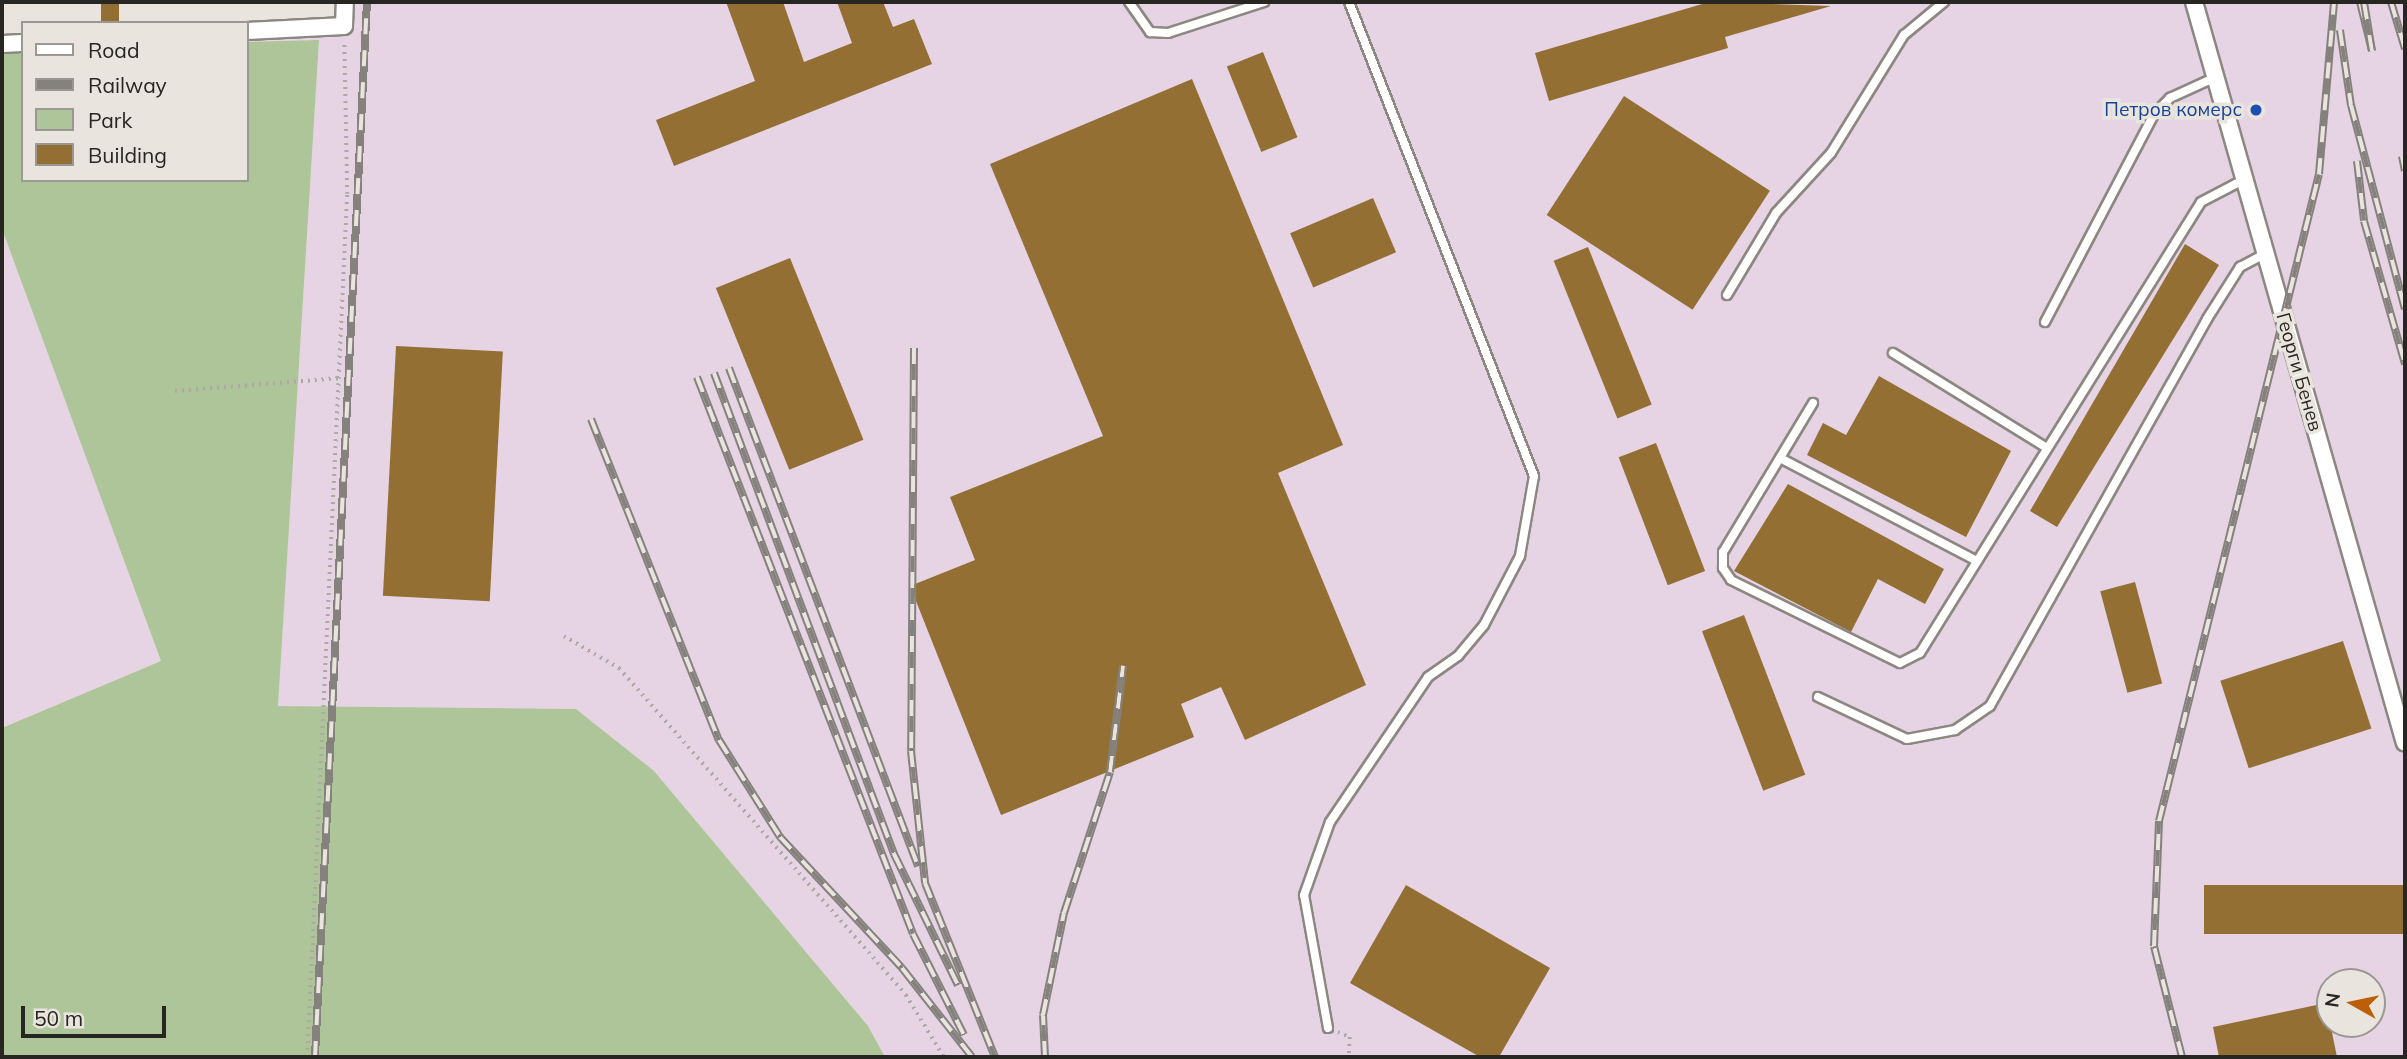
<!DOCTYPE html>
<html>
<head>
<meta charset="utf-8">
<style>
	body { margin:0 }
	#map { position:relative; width:2407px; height:1059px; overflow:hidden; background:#e9e4dd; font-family:Mulish,sans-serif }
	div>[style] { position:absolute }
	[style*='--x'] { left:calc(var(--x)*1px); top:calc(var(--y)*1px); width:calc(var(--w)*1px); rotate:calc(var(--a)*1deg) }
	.industrial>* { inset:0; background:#e6d4e5 }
	.green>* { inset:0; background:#aec499 }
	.building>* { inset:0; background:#936f34; transform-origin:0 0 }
	.path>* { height:3.5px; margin-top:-1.75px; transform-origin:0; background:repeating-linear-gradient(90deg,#ada9a3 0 2px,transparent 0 7px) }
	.roads { filter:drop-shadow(2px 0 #8c8881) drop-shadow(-2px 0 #8c8881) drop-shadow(0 2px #8c8881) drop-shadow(0 -2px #8c8881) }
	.service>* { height:8px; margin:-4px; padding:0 4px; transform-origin:4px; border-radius:4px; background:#fff }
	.minor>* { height:16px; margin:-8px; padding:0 8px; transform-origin:8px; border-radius:8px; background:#fff }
	.rail>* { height:8px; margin-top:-4px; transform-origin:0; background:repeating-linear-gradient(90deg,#e9e4dd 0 16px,#85827d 0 32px); box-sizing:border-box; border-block:2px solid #85827d }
	.dots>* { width:19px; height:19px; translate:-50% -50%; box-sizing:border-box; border:4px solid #e9e4dd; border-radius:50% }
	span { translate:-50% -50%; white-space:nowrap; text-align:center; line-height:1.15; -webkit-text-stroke:7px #e9e4dd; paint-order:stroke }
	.transit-label { font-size:19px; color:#164399 }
	.right { translate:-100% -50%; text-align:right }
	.street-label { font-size:19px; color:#272623 }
	.frame { position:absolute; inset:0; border:4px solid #272623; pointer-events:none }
	.legend { position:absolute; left:21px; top:21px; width:228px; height:161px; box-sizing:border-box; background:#e9e4dd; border:2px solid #9b9893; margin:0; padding:9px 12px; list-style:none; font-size:21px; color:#272623 }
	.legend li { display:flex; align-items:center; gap:14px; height:35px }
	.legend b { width:35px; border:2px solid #9b9893 }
	.north { position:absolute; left:2316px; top:968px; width:70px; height:70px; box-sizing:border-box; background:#e9e4dd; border:2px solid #9b9893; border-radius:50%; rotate:279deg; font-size:19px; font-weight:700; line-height:28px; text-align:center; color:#272623 }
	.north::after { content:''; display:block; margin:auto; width:24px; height:32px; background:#bb5f08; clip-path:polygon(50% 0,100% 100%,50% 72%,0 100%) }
	.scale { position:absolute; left:21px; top:1006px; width:145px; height:32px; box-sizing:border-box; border:4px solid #272623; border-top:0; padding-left:9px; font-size:21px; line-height:24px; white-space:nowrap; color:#272623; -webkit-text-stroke:5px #e9e4dd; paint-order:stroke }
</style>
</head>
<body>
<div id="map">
	<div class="industrial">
		<i style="clip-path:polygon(evenodd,348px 2px,2405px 2px,2405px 1057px,885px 1057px,868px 1026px,654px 771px,576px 709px,278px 706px,319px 41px,247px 42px,247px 25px,346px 21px,348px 2px,2330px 982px,2372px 982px,2372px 1024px,2330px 1024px,2330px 982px)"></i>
		<i style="clip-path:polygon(2px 229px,161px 661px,2px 728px)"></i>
	</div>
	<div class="green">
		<i style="clip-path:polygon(319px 40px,278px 706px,576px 709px,654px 771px,868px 1026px,885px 1057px,2px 1057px,2px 728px,161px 661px,2px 229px,2px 49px,23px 48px,23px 180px,247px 180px,247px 42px)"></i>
	</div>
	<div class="building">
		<i style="left:101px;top:2px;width:18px;height:21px"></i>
		<i style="clip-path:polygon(726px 2px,783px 2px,804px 62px,852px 43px,837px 2px,883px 2px,893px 27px,914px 19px,932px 64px,674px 166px,656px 120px,755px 81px)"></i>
		<i style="clip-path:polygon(1709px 2px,1831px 6px,1725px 37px,1728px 48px,1549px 101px,1535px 53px)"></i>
		<i style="left:1263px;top:52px;width:92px;height:39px;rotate:68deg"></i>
		<i style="clip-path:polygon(1192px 79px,1343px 445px,1278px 473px,1366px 685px,1245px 740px,1221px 687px,1181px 704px,1194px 737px,1001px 815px,910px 586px,975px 560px,950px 497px,1103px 436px,990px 164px)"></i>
		<i style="left:1624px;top:96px;width:174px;height:142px;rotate:33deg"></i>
		<i style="left:1373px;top:198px;width:59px;height:90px;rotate:67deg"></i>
		<i style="clip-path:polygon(2185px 244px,2219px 265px,2057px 527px,2030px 511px)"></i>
		<i style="left:1588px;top:247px;width:170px;height:37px;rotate:68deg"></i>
		<i style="left:790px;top:258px;width:196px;height:80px;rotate:68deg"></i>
		<i style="left:396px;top:346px;width:107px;height:250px;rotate:3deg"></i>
		<i style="clip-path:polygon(1879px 376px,2011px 451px,1966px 537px,1807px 455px,1823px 423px,1846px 435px)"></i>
		<i style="left:1656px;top:443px;width:137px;height:40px;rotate:69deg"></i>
		<i style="clip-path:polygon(1788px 484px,1944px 569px,1925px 604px,1878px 579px,1851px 632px,1734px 571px)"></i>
		<i style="left:2135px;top:582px;width:105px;height:36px;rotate:75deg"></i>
		<i style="left:1744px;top:615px;width:171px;height:45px;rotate:69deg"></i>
		<i style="left:2343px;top:641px;width:92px;height:129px;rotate:72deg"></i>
		<i style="clip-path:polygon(1406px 885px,1550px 968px,1499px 1057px,1480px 1057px,1350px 983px)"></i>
		<i style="left:2405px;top:885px;width:49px;height:201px;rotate:90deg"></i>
		<i style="clip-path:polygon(2326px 1003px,2337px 1057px,2219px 1057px,2213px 1027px)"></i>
	</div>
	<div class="path">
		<i style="--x:175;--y:391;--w:166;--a:-4.5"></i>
		<i style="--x:564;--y:636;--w:64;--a:30.2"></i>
		<i style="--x:619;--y:668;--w:435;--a:48.7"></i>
		<i style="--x:906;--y:995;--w:73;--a:58.5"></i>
		<i style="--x:1338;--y:1032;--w:13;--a:23"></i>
		<i style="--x:1350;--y:1037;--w:20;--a:93"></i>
		<i style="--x:307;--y:1057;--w:864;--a:-87.35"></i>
		<i style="--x:347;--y:194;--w:152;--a:-91.1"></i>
	</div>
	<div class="roads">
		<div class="service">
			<i style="--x:1129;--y:2;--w:37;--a:55"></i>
			<i style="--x:1150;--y:32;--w:18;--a:3"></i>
			<i style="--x:1168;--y:33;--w:101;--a:-17.9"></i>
			<i style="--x:1727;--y:295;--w:96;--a:-59.1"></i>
			<i style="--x:1776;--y:213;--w:81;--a:-47.5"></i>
			<i style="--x:1831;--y:153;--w:139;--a:-58.3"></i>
			<i style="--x:1904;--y:35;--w:52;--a:-39.5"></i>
			<i style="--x:2045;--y:322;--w:235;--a:-62.3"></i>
			<i style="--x:2154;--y:114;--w:23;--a:-45"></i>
			<i style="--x:2170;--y:98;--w:51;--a:-24.5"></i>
			<i style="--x:1893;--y:353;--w:181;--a:31.7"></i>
			<i style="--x:1813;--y:403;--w:174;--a:121.1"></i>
			<i style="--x:1723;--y:552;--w:16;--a:90"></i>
			<i style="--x:1723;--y:568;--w:14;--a:56"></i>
			<i style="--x:1731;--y:580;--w:188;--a:26.2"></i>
			<i style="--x:1900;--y:663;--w:22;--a:-27"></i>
			<i style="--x:1920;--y:653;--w:531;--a:-58.07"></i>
			<i style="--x:2201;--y:202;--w:50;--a:-27.6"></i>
			<i style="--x:1780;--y:458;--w:222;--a:27.6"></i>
			<i style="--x:1818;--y:697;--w:98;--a:25.3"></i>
			<i style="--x:1907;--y:739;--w:49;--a:-10.6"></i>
			<i style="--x:1955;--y:730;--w:42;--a:-34.4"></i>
			<i style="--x:1990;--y:706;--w:444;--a:-60.7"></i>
			<i style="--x:2207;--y:319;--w:62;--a:-57.6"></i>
			<i style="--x:2240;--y:267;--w:30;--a:-28"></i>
			<i style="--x:1328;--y:1028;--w:135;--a:-100.2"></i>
			<i style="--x:1304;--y:895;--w:77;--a:-70.4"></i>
			<i style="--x:1330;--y:822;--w:175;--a:-55.9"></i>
			<i style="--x:1428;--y:677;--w:37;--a:-35"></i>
			<i style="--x:1458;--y:656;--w:40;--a:-50"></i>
			<i style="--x:1484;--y:625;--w:78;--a:-62.4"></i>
			<i style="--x:1520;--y:556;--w:81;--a:-80.1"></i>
			<i style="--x:1534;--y:476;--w:509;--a:-111.32"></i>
		</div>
		<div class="minor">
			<i style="--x:2194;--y:2;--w:770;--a:74.11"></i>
			<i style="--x:247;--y:31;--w:97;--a:-3"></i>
			<i style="--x:344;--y:26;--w:24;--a:-88"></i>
			<i style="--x:2;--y:44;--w:21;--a:-3"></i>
		</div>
	</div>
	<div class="rail">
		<i style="--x:2360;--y:2;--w:50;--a:76.2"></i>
		<i style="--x:2372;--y:51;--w:50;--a:-99.3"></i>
		<i style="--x:2391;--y:2;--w:49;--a:73.4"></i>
		<i style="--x:2340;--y:30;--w:76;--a:81.7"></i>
		<i style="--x:2351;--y:105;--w:211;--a:75.2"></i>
		<i style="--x:2402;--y:156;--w:15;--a:79"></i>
		<i style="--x:2357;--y:161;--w:60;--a:83.3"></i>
		<i style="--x:2364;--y:221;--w:149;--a:74"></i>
		<i style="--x:914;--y:348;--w:403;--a:90.4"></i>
		<i style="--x:911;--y:751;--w:133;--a:83.9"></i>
		<i style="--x:925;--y:883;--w:188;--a:68.1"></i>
		<i style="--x:729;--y:368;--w:533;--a:69.22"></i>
		<i style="--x:714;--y:373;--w:514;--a:69.48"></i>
		<i style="--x:894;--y:854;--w:146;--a:64"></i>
		<i style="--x:697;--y:377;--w:597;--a:68.8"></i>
		<i style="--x:913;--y:934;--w:113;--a:63.2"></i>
		<i style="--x:591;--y:419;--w:346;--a:68.3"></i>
		<i style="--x:719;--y:740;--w:115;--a:57.8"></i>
		<i style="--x:780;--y:837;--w:179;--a:47"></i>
		<i style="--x:902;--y:968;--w:113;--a:51.8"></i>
		<i style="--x:315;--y:1057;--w:1056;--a:-87.18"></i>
		<i style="--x:1045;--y:1057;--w:42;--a:-92.7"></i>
		<i style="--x:1043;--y:1015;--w:104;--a:-78.4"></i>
		<i style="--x:1064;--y:913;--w:148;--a:-71.9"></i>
		<i style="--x:1110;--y:772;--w:107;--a:-83"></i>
		<i style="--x:2182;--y:1057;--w:114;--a:-104.2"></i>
		<i style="--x:2154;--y:946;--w:125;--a:-87.7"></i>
		<i style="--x:2159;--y:821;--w:666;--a:-76.11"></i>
		<i style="--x:2319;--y:174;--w:173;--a:-85"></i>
	</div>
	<div class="dots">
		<i style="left:2256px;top:110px;background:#1a4fb4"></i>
	</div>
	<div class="transit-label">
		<span class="right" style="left:2242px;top:110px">Петров комерс</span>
	</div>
	<div class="street-label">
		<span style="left:2299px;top:372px;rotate:74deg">Георги Бенев</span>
	</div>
	<div class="frame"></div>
	<ul class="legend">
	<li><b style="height:9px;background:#fff"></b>Road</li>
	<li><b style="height:9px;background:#85827d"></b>Railway</li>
	<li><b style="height:19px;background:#aec499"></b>Park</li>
	<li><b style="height:19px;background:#936f34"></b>Building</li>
	</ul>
	<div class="north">N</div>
	<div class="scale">50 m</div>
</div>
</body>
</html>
